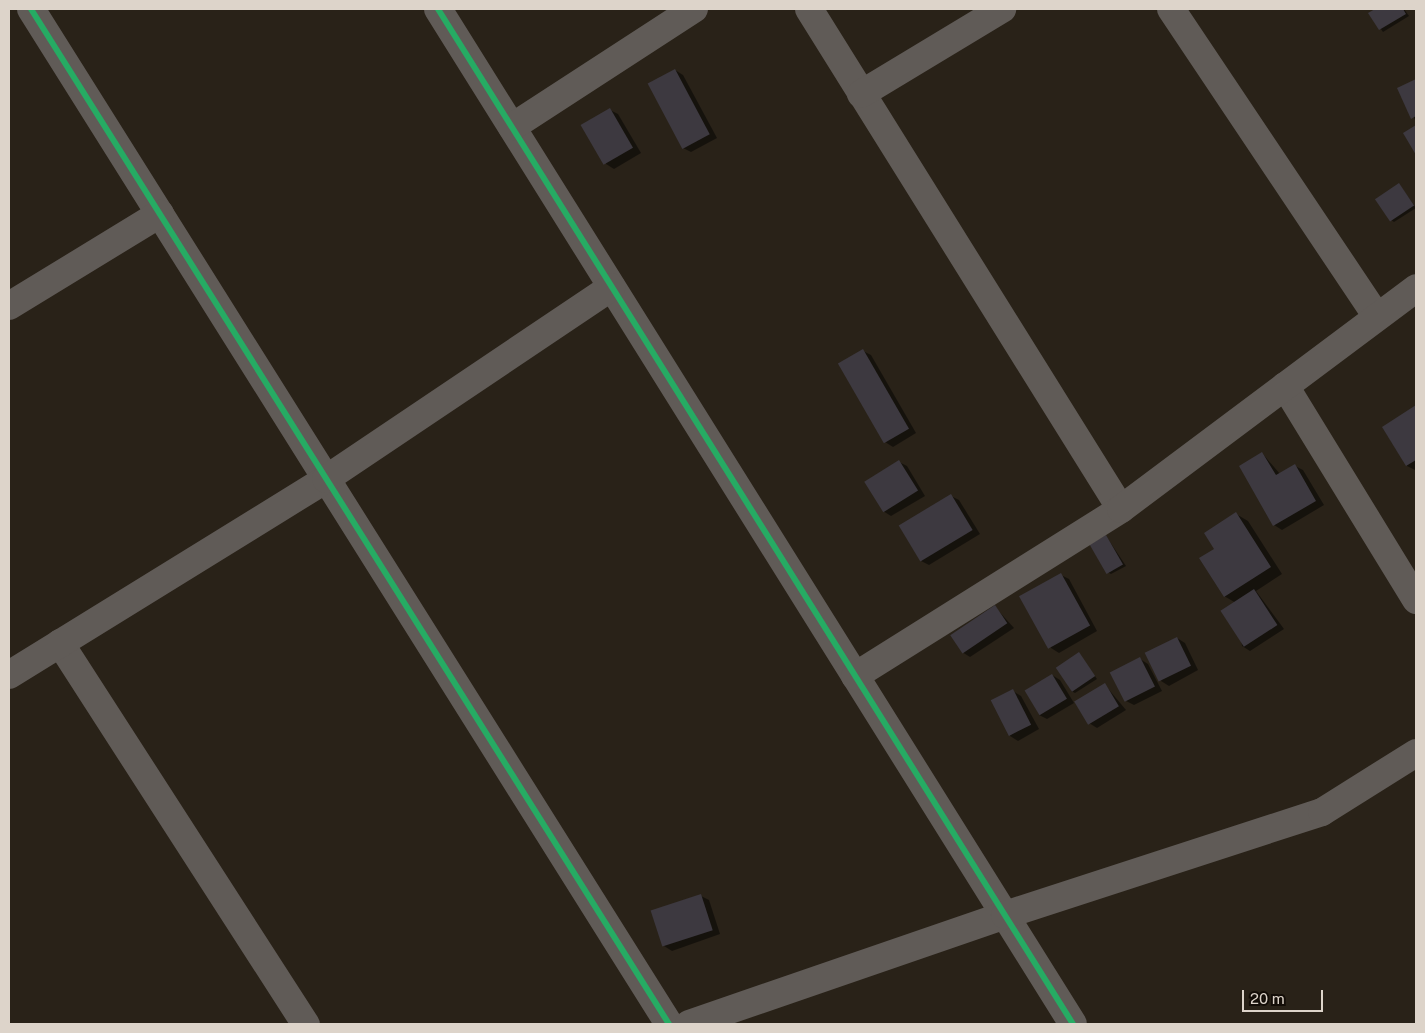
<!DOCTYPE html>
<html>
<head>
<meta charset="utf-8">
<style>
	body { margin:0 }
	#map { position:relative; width:1425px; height:1033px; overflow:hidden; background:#292218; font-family:"Public Sans",sans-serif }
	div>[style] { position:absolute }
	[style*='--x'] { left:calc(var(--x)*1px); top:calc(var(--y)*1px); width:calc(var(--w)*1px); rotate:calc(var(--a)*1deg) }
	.shadow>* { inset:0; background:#0007 }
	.building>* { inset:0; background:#3d3940; transform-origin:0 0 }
	.minor>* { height:28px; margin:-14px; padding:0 14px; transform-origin:14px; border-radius:14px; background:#605b57 }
	.tertiary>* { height:28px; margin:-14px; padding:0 14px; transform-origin:14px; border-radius:14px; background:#605b57 }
	.cycleway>* { height:6px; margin:-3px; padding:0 3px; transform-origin:3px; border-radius:3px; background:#26ab63 }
	span { translate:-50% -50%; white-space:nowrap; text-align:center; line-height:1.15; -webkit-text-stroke:4px #130d07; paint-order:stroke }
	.frame { position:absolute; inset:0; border:10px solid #ddd4ca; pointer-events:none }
	.scale { position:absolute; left:1242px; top:990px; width:81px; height:22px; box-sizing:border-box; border:2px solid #ddd4ca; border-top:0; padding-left:6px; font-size:15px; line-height:18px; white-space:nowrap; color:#ddd4ca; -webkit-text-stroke:4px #130d07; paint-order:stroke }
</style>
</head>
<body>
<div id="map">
	<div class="shadow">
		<i style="clip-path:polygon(1378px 9px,1404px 9px,1409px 16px,1383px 32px,1370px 14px)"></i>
		<i style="clip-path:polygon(675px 70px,683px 75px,717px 138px,691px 152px,683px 148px)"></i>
		<i style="clip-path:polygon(1416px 81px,1416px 120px,1415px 120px,1399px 89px)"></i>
		<i style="clip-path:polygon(610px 110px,618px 114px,641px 153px,614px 169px,606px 164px)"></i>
		<i style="clip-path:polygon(1399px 184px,1416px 208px,1394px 222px,1391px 220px)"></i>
		<i style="clip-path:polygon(863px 351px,871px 355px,916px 433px,893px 447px,885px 442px)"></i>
		<i style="clip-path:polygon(1416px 407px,1416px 469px,1415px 470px,1407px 466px,1383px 428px)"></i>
		<i style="clip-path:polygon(1262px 453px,1280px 474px,1295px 466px,1303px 470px,1324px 505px,1282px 530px,1274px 525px)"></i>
		<i style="clip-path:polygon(899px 462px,907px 466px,925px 496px,891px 516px,883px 511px)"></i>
		<i style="clip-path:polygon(951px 496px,959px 500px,980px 534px,929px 565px,921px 561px)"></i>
		<i style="clip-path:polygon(1236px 514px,1248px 521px,1282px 574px,1256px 591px,1284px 629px,1250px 651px,1242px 646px,1236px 603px,1224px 596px,1216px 549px)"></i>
		<i style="clip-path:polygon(1106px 536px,1126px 566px,1111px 574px,1107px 572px)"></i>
		<i style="clip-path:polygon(1061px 575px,1069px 579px,1097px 631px,1059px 653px,1051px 648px,1021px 597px)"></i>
		<i style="clip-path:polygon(995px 607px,1014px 628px,970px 657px,962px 652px)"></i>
		<i style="clip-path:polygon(1177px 638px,1185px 643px,1198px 670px,1169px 686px,1161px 681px)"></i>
		<i style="clip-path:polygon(1079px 654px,1097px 679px,1075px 693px,1071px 691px)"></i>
		<i style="clip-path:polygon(1140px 659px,1148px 664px,1162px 691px,1134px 705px,1126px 701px)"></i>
		<i style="clip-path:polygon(1052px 675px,1060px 680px,1074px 703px,1047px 719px,1039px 715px)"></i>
		<i style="clip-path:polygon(1105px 685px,1126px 710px,1097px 728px,1089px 723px)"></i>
		<i style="clip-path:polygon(1013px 691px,1021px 696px,1039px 729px,1018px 741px,1010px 736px)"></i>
		<i style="clip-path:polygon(701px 896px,709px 900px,720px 934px,672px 951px,664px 946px)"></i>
	</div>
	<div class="building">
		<i style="clip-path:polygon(1375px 9px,1403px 9px,1406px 14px,1379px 30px,1368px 13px)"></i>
		<i style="left:675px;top:69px;width:74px;height:31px;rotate:62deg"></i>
		<i style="clip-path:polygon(1416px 79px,1416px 116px,1411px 119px,1397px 88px)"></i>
		<i style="left:610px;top:108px;width:46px;height:34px;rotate:60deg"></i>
		<i style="clip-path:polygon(1416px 125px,1416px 155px,1403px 133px)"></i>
		<i style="left:1399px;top:183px;width:27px;height:29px;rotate:56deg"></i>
		<i style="left:863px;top:349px;width:92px;height:29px;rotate:60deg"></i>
		<i style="clip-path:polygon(1416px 405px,1416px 460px,1406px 466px,1382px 427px)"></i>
		<i style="clip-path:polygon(1262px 452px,1276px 475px,1295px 464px,1316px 501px,1273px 526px,1239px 466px)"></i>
		<i style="left:899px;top:460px;width:36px;height:41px;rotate:58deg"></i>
		<i style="left:951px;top:494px;width:42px;height:61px;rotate:59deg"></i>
		<i style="clip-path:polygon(1236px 512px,1271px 567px,1224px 597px,1199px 558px,1214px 549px,1204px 533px)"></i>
		<i style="left:1106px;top:535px;width:34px;height:19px;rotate:60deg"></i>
		<i style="left:1061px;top:573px;width:60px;height:48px;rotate:61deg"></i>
		<i style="left:1254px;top:589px;width:43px;height:40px;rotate:57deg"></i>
		<i style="left:995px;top:605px;width:22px;height:54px;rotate:56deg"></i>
		<i style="left:1177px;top:637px;width:32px;height:36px;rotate:64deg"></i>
		<i style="left:1079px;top:652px;width:29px;height:28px;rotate:56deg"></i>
		<i style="left:1140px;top:657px;width:33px;height:34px;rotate:63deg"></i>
		<i style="left:1052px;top:674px;width:29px;height:32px;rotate:59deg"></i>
		<i style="left:1105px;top:683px;width:27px;height:36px;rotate:59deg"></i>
		<i style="left:1013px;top:689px;width:40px;height:25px;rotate:63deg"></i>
		<i style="left:701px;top:894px;width:38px;height:53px;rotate:72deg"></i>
	</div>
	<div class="minor">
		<i style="--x:31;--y:9;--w:1199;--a:57.85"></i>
		<i style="--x:438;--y:9;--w:1197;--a:57.97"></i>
		<i style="--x:809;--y:9;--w:589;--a:58.04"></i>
		<i style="--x:1171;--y:9;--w:367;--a:56.2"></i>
		<i style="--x:861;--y:94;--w:165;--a:-31.1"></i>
		<i style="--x:512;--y:127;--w:217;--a:-33"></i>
		<i style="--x:9;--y:306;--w:177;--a:-31.4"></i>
		<i style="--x:1285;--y:386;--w:251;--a:58.5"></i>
		<i style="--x:60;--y:643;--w:454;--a:57.2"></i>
		<i style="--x:9;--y:675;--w:373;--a:-31.7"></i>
		<i style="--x:326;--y:479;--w:344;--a:-33.9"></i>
		<i style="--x:855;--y:676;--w:314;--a:-32.1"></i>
		<i style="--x:1121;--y:509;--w:369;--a:-36.8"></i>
	</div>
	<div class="tertiary">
		<i style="--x:689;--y:1024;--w:334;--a:-19"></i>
		<i style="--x:1005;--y:915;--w:333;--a:-18"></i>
		<i style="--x:1322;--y:812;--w:111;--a:-32.1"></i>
	</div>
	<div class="cycleway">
		<i style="--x:31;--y:9;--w:1199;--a:57.85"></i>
		<i style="--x:438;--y:9;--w:1197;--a:57.97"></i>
	</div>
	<div class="frame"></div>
	<div class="scale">20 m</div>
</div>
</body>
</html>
